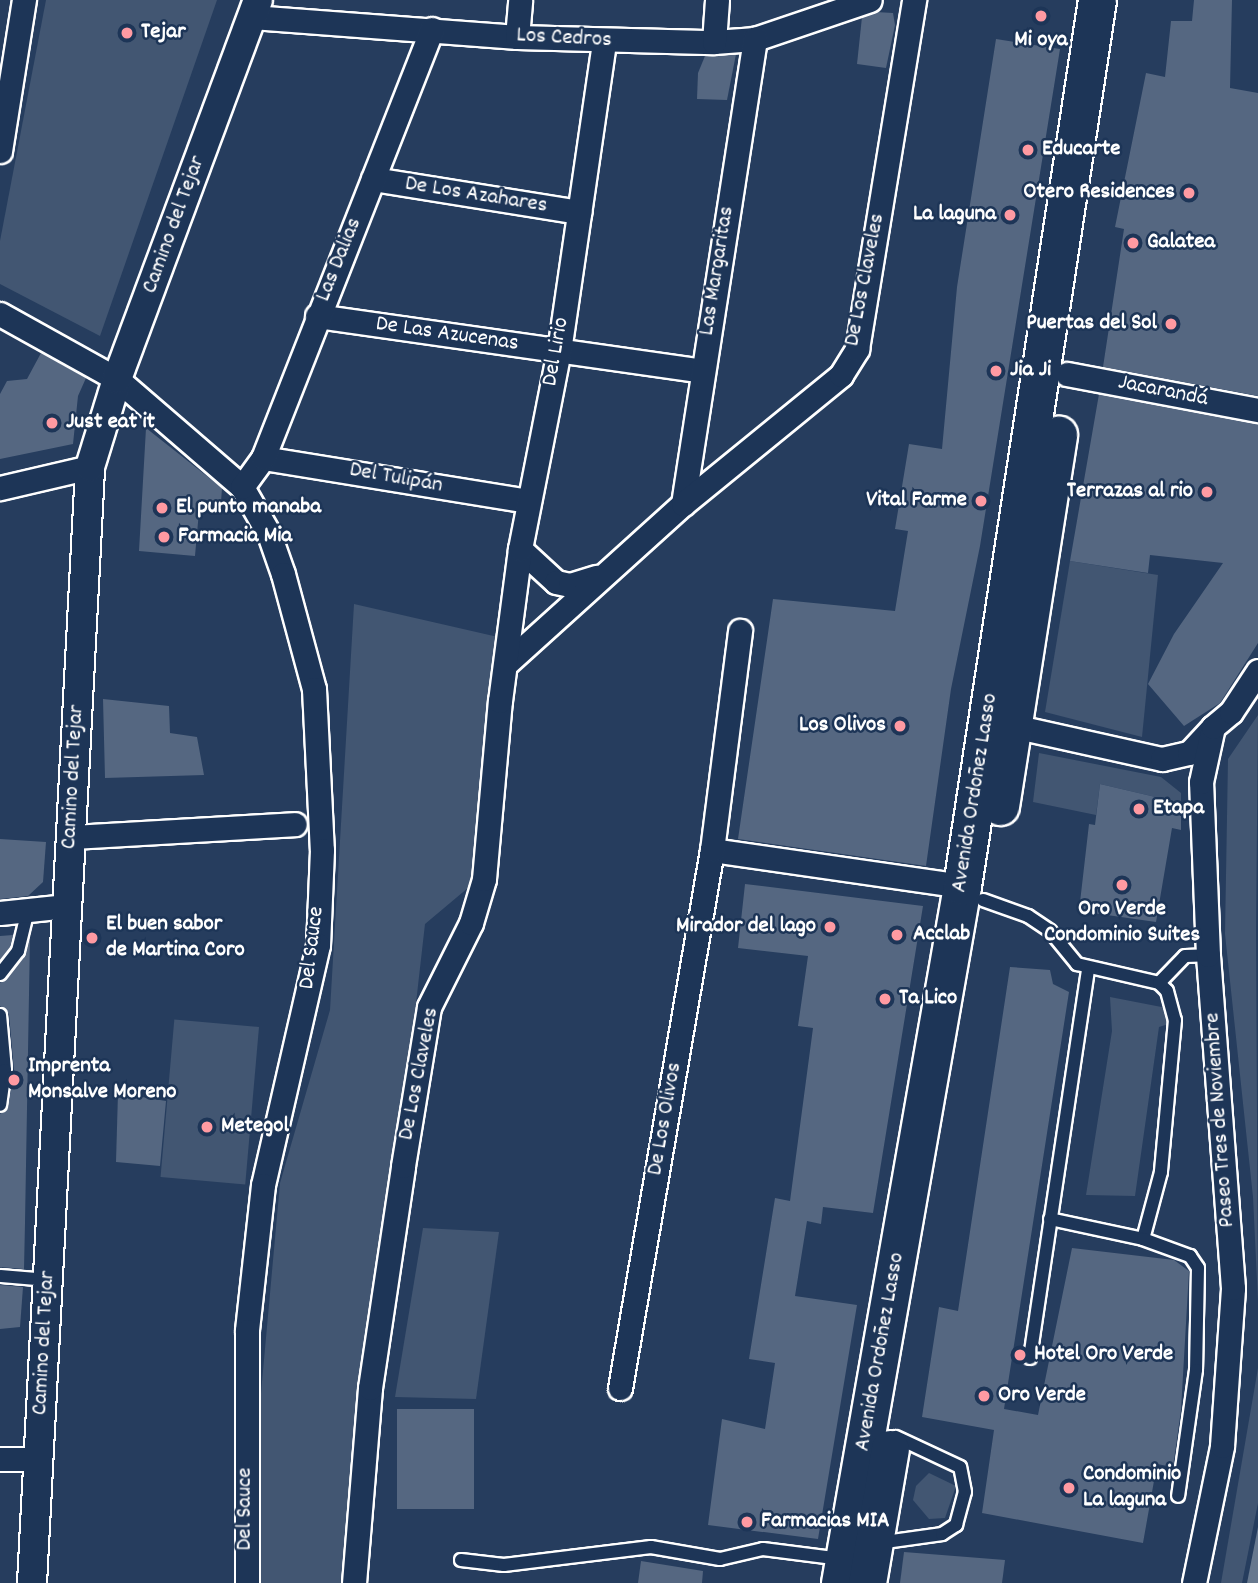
<!DOCTYPE html>
<html>
<head>
<meta charset="utf-8">
<style>
	body { margin:0 }
	#map { position:relative; width:1258px; height:1583px; overflow:hidden; background:#263d5e; font-family:Dekko,sans-serif }
	div>[style] { position:absolute }
	[style*='--x'] { left:calc(var(--x)*1px); top:calc(var(--y)*1px); width:calc(var(--w)*1px); rotate:calc(var(--a)*1deg) }
	.green>* { inset:0; background:#425672; transform-origin:0 0 }
	.water>* { inset:0; background:#67788e }
	.building>* { inset:0; background:#556781; transform-origin:0 0 }
	.roads { filter:drop-shadow(2px 0 #fff) drop-shadow(-2px 0 #fff) drop-shadow(0 2px #fff) drop-shadow(0 -2px #fff) }
	.service>* { height:12px; margin:-6px; padding:0 6px; transform-origin:6px; border-radius:6px; background:#1d3557 }
	.minor>* { height:23px; margin:-11.5px; padding:0 11.5px; transform-origin:11.5px; border-radius:11.5px; background:#1d3557 }
	.tertiary>* { height:28px; margin:-14px; padding:0 14px; transform-origin:14px; border-radius:14px; background:#1d3557 }
	.primary>* { height:37px; margin:-18.5px; padding:0 18.5px; transform-origin:18.5px; border-radius:18.5px; background:#1d3557 }
	.dots>* { width:19px; height:19px; translate:-50% -50%; box-sizing:border-box; border:4px solid #1d3557; border-radius:50% }
	span { translate:-50% -50%; white-space:nowrap; text-align:center; line-height:1.15; -webkit-text-stroke:5px #1d3557; paint-order:stroke }
	.poi-label { font-size:23px; color:#fff; font-weight:700 }
	.left { translate:0 -50%; text-align:left }
	.right { translate:-100% -50%; text-align:right }
	.street-label { font-size:23px; color:#fff }
</style>
</head>
<body>
<div id="map">
	<div class="green">
		<i style="clip-path:polygon(46px 0,217px 0,100px 336px,0 284px,0 241px)"></i>
		<i style="clip-path:polygon(1070px 561px,1158px 575px,1142px 737px,1045px 712px)"></i>
		<i style="clip-path:polygon(354px 604px,498px 637px,475px 882px,425px 924px,350px 1583px,261px 1583px,261px 1393px,280px 1183px,330px 1010px)"></i>
		<i style="clip-path:polygon(1258px 715px,1256px 932px,1258px 1301px,1253px 1197px,1225px 934px,1228px 759px)"></i>
		<i style="clip-path:polygon(1039px 753px,1161px 777px,1181px 793px,1181px 803px,1100px 784px,1096px 815px,1033px 802px)"></i>
		<i style="clip-path:polygon(1110px 997px,1177px 1010px,1178px 1021px,1159px 1027px,1135px 1196px,1086px 1195px,1112px 1031px)"></i>
		<i style="left:259px;top:1027px;width:158px;height:85px;rotate:95deg"></i>
		<i style="clip-path:polygon(423px 1228px,499px 1232px,476px 1399px,395px 1397px)"></i>
		<i style="clip-path:polygon(1258px 1368px,1258px 1503px,1242px 1583px,1221px 1583px)"></i>
		<i style="clip-path:polygon(929px 1473px,956px 1486px,945px 1518px,929px 1519px,913px 1500px,916px 1486px)"></i>
	</div>
	<div class="water">
		<i style="clip-path:polygon(1258px 1527px,1258px 1583px,1247px 1583px)"></i>
	</div>
	<div class="building">
		<i style="clip-path:polygon(1194px 0,1232px 0,1230px 88px,1258px 93px,1258px 396px,1103px 367px,1124px 229px,1115px 227px,1146px 73px,1165px 77px,1171px 21px,1192px 21px)"></i>
		<i style="clip-path:polygon(876px 12px,893px 13px,895px 25px,886px 68px,857px 64px,862px 17px)"></i>
		<i style="clip-path:polygon(996px 39px,1060px 49px,980px 546px,951px 689px,926px 866px,738px 839px,773px 599px,895px 611px,908px 531px,895px 529px,909px 444px,942px 449px,957px 287px)"></i>
		<i style="clip-path:polygon(736px 54px,727px 100px,697px 99px,698px 73px,705px 56px)"></i>
		<i style="clip-path:polygon(41px 353px,86px 378px,78px 396px,73px 444px,0 459px,0 394px,7px 381px,27px 379px)"></i>
		<i style="clip-path:polygon(1099px 394px,1258px 424px,1258px 643px,1220px 703px,1184px 726px,1148px 684px,1174px 634px,1223px 563px,1150px 555px,1148px 573px,1070px 561px)"></i>
		<i style="clip-path:polygon(146px 428px,222px 488px,221px 502px,200px 500px,195px 556px,139px 551px)"></i>
		<i style="clip-path:polygon(103px 699px,169px 706px,170px 733px,197px 737px,204px 775px,105px 778px)"></i>
		<i style="clip-path:polygon(1100px 784px,1181px 803px,1181px 830px,1172px 828px,1156px 922px,1079px 911px,1089px 824px,1095px 825px)"></i>
		<i style="clip-path:polygon(0 839px,46px 842px,43px 882px,28px 896px,0 899px)"></i>
		<i style="clip-path:polygon(745px 884px,923px 906px,873px 1213px,823px 1207px,821px 1224px,807px 1221px,795px 1296px,857px 1305px,818px 1539px,708px 1525px,722px 1419px,765px 1429px,775px 1363px,749px 1359px,775px 1198px,790px 1201px,813px 1028px,798px 1026px,808px 956px,738px 948px)"></i>
		<i style="clip-path:polygon(13px 935px,10px 947px,0 960px,0 936px)"></i>
		<i style="clip-path:polygon(30px 937px,25px 1223px,24px 1269px,0 1267px,0 1114px,8px 1107px,14px 1070px,9px 1014px,0 1006px,0 983px,25px 956px)"></i>
		<i style="clip-path:polygon(1010px 967px,1050px 970px,1053px 984px,1069px 992px,1004px 1409px,1038px 1415px,1072px 1248px,1174px 1260px,1189px 1271px,1181px 1410px,1173px 1467px,1157px 1464px,1143px 1543px,982px 1513px,994px 1430px,922px 1417px,939px 1307px,958px 1311px)"></i>
		<i style="clip-path:polygon(118px 1093px,166px 1101px,160px 1166px,116px 1162px)"></i>
		<i style="clip-path:polygon(0 1285px,23px 1287px,20px 1327px,0 1329px)"></i>
		<i style="left:397px;top:1409px;width:77px;height:100px"></i>
		<i style="clip-path:polygon(904px 1552px,1005px 1560px,1002px 1583px,900px 1583px)"></i>
		<i style="clip-path:polygon(641px 1561px,703px 1571px,702px 1583px,638px 1583px)"></i>
	</div>
	<div class="roads">
		<div class="service">
			<i style="--x:983;--y:900;--w:48;--a:19.6"></i>
			<i style="--x:1028;--y:916;--w:27;--a:34"></i>
			<i style="--x:1050;--y:931;--w:43;--a:50.7"></i>
			<i style="--x:1077;--y:964;--w:84;--a:13"></i>
			<i style="--x:1159;--y:983;--w:11;--a:45"></i>
			<i style="--x:1167;--y:991;--w:30;--a:75"></i>
			<i style="--x:1175;--y:1020;--w:153;--a:95.3"></i>
			<i style="--x:1161;--y:1172;--w:69;--a:105"></i>
			<i style="--x:0;--y:974;--w:29;--a:-52"></i>
			<i style="--x:18;--y:951;--w:42;--a:-76.3"></i>
			<i style="--x:1159;--y:983;--w:37;--a:-46"></i>
			<i style="--x:1185;--y:956;--w:23;--a:-2"></i>
			<i style="--x:0;--y:1015;--w:55;--a:84.8"></i>
			<i style="--x:5;--y:1070;--w:35;--a:98"></i>
			<i style="--x:1050;--y:1219;--w:95;--a:12.1"></i>
			<i style="--x:1143;--y:1239;--w:50;--a:19.9"></i>
			<i style="--x:1190;--y:1256;--w:14;--a:56"></i>
			<i style="--x:1198;--y:1268;--w:102;--a:91.1"></i>
			<i style="--x:1196;--y:1370;--w:127;--a:98.1"></i>
			<i style="--x:0;--y:1276;--w:48;--a:4.8"></i>
			<i style="--x:1030;--y:1358;--w:393;--a:-81.5"></i>
			<i style="--x:878;--y:1543;--w:65;--a:-8"></i>
			<i style="--x:942;--y:1534;--w:17;--a:-33"></i>
			<i style="--x:956;--y:1525;--w:34;--a:-75"></i>
			<i style="--x:965;--y:1492;--w:25;--a:-101"></i>
			<i style="--x:960;--y:1467;--w:71;--a:-154.9"></i>
			<i style="--x:461;--y:1560;--w:43;--a:6.6"></i>
			<i style="--x:504;--y:1565;--w:148;--a:-7"></i>
			<i style="--x:651;--y:1547;--w:70;--a:9.9"></i>
			<i style="--x:720;--y:1559;--w:44;--a:-13.1"></i>
			<i style="--x:763;--y:1549;--w:79;--a:7.3"></i>
		</div>
		<div class="minor">
			<i style="--x:252;--y:17;--w:266;--a:4.3"></i>
			<i style="--x:517;--y:37;--w:197;--a:1.5"></i>
			<i style="--x:714;--y:42;--w:41;--a:-4.2"></i>
			<i style="--x:755;--y:39;--w:121;--a:-18.7"></i>
			<i style="--x:517;--y:37;--w:37;--a:-85"></i>
			<i style="--x:714;--y:42;--w:42;--a:-85.9"></i>
			<i style="--x:0;--y:151;--w:153;--a:-81"></i>
			<i style="--x:373;--y:179;--w:209;--a:9.1"></i>
			<i style="--x:0;--y:314;--w:134;--a:29.1"></i>
			<i style="--x:117;--y:379;--w:165;--a:40.8"></i>
			<i style="--x:242;--y:487;--w:54;--a:60.1"></i>
			<i style="--x:269;--y:534;--w:42;--a:70.7"></i>
			<i style="--x:283;--y:574;--w:119;--a:74.9"></i>
			<i style="--x:314;--y:689;--w:161;--a:87.2"></i>
			<i style="--x:322;--y:850;--w:95;--a:92.4"></i>
			<i style="--x:318;--y:945;--w:246;--a:102.9"></i>
			<i style="--x:263;--y:1185;--w:147;--a:96.3"></i>
			<i style="--x:247;--y:1331;--w:252;--a:90"></i>
			<i style="--x:317;--y:316;--w:389;--a:8.1"></i>
			<i style="--x:1067;--y:374;--w:194;--a:10.7"></i>
			<i style="--x:263;--y:458;--w:268;--a:9.2"></i>
			<i style="--x:242;--y:487;--w:36;--a:-54"></i>
			<i style="--x:263;--y:458;--w:461;--a:-68.5"></i>
			<i style="--x:0;--y:488;--w:92;--a:-13.1"></i>
			<i style="--x:683;--y:504;--w:471;--a:-81.2"></i>
			<i style="--x:520;--y:549;--w:49;--a:42.5"></i>
			<i style="--x:556;--y:582;--w:14;--a:12"></i>
			<i style="--x:570;--y:585;--w:28;--a:-17"></i>
			<i style="--x:508;--y:662;--w:236;--a:-42.1"></i>
			<i style="--x:683;--y:504;--w:204;--a:-39.2"></i>
			<i style="--x:841;--y:375;--w:31;--a:-58"></i>
			<i style="--x:857;--y:349;--w:354;--a:-80.7"></i>
			<i style="--x:1013;--y:726;--w:153;--a:12.5"></i>
			<i style="--x:1162;--y:759;--w:28;--a:-13"></i>
			<i style="--x:1189;--y:753;--w:35;--a:-47"></i>
			<i style="--x:71;--y:837;--w:224;--a:-3.3"></i>
			<i style="--x:712;--y:850;--w:253;--a:8.2"></i>
			<i style="--x:0;--y:913;--w:67;--a:-6"></i>
			<i style="--x:620;--y:1388;--w:546;--a:-80.3"></i>
			<i style="--x:712;--y:850;--w:221;--a:-82.7"></i>
			<i style="--x:0;--y:1459;--w:39;--a:-1"></i>
			<i style="--x:354;--y:1583;--w:196;--a:-85.3"></i>
			<i style="--x:370;--y:1388;--w:224;--a:-81.5"></i>
			<i style="--x:403;--y:1166;--w:161;--a:-80.7"></i>
			<i style="--x:429;--y:1007;--w:94;--a:-63.4"></i>
			<i style="--x:471;--y:923;--w:46;--a:-73.5"></i>
			<i style="--x:484;--y:879;--w:179;--a:-84.9"></i>
			<i style="--x:500;--y:701;--w:153;--a:-82.5"></i>
			<i style="--x:520;--y:549;--w:202;--a:-78.9"></i>
			<i style="--x:559;--y:351;--w:313;--a:-81.7"></i>
			<i style="--x:1194;--y:1583;--w:140;--a:-78.4"></i>
			<i style="--x:1222;--y:1446;--w:158;--a:-86"></i>
			<i style="--x:1233;--y:1288;--w:334;--a:-94.3"></i>
			<i style="--x:1208;--y:955;--w:173;--a:-92.3"></i>
			<i style="--x:1201;--y:782;--w:56;--a:-77.7"></i>
			<i style="--x:1213;--y:727;--w:23;--a:-40"></i>
			<i style="--x:1231;--y:712;--w:49;--a:-56.6"></i>
		</div>
		<div class="tertiary">
			<i style="--x:32;--y:1583;--w:1118;--a:-87.02"></i>
			<i style="--x:90;--y:467;--w:92;--a:-72.9"></i>
			<i style="--x:117;--y:379;--w:404;--a:-69.6"></i>
		</div>
		<div class="primary">
			<i style="--x:1000;--y:806;--w:376;--a:-81.1"></i>
			<i style="--x:840;--y:1583;--w:708;--a:-80.07"></i>
			<i style="--x:962;--y:886;--w:896;--a:-81.34"></i>
			<i style="--x:867;--y:1583;--w:136;--a:-80.3"></i>
		</div>
	</div>
	<div class="dots">
		<i style="left:1041px;top:16px;background:#ff9aa2"></i>
		<i style="left:127px;top:33px;background:#ff9aa2"></i>
		<i style="left:1028px;top:150px;background:#ff9aa2"></i>
		<i style="left:1189px;top:193px;background:#ff9aa2"></i>
		<i style="left:1010px;top:215px;background:#ff9aa2"></i>
		<i style="left:1133px;top:243px;background:#ff9aa2"></i>
		<i style="left:1171px;top:324px;background:#ff9aa2"></i>
		<i style="left:996px;top:371px;background:#ff9aa2"></i>
		<i style="left:52px;top:423px;background:#ff9aa2"></i>
		<i style="left:1207px;top:492px;background:#ff9aa2"></i>
		<i style="left:981px;top:501px;background:#ff9aa2"></i>
		<i style="left:162px;top:508px;background:#ff9aa2"></i>
		<i style="left:164px;top:537px;background:#ff9aa2"></i>
		<i style="left:900px;top:726px;background:#ff9aa2"></i>
		<i style="left:1139px;top:809px;background:#ff9aa2"></i>
		<i style="left:1122px;top:885px;background:#ff9aa2"></i>
		<i style="left:830px;top:927px;background:#ff9aa2"></i>
		<i style="left:897px;top:935px;background:#ff9aa2"></i>
		<i style="left:92px;top:938px;background:#ff9aa2"></i>
		<i style="left:885px;top:999px;background:#ff9aa2"></i>
		<i style="left:14px;top:1080px;background:#ff9aa2"></i>
		<i style="left:207px;top:1127px;background:#ff9aa2"></i>
		<i style="left:1020px;top:1355px;background:#ff9aa2"></i>
		<i style="left:984px;top:1396px;background:#ff9aa2"></i>
		<i style="left:1069px;top:1488px;background:#ff9aa2"></i>
		<i style="left:747px;top:1522px;background:#ff9aa2"></i>
	</div>
	<div class="poi-label">
		<span class="left" style="left:141px;top:33px">Tejar</span>
		<span style="left:1041px;top:41px">Mi oya</span>
		<span class="left" style="left:1042px;top:150px">Educarte</span>
		<span class="right" style="left:1175px;top:193px">Otero Residences</span>
		<span class="right" style="left:996px;top:215px">La laguna</span>
		<span class="left" style="left:1147px;top:243px">Galatea</span>
		<span class="right" style="left:1157px;top:324px">Puertas del Sol</span>
		<span class="left" style="left:1010px;top:371px">Jia Ji</span>
		<span class="left" style="left:66px;top:423px">Just eat it</span>
		<span class="right" style="left:1193px;top:492px">Terrazas al rio</span>
		<span class="right" style="left:967px;top:501px">Vital Farme</span>
		<span class="left" style="left:176px;top:508px">El punto manaba</span>
		<span class="left" style="left:178px;top:537px">Farmacia Mia</span>
		<span class="right" style="left:886px;top:726px">Los Olivos</span>
		<span class="left" style="left:1153px;top:809px">Etapa</span>
		<span style="left:1122px;top:923px">Oro Verde<br>Condominio Suites</span>
		<span class="left" style="left:106px;top:938px">El buen sabor<br>de Martina Coro</span>
		<span class="right" style="left:816px;top:927px">Mirador del lago</span>
		<span class="left" style="left:913px;top:935px">Acclab</span>
		<span class="left" style="left:899px;top:999px">Ta Lico</span>
		<span class="left" style="left:28px;top:1080px">Imprenta<br>Monsalve Moreno</span>
		<span class="left" style="left:221px;top:1127px">Metegol</span>
		<span class="left" style="left:1034px;top:1355px">Hotel Oro Verde</span>
		<span class="left" style="left:998px;top:1396px">Oro Verde</span>
		<span class="left" style="left:1083px;top:1488px">Condominio<br>La laguna</span>
		<span class="left" style="left:761px;top:1522px">Farmacias MIA</span>
	</div>
	<div class="street-label">
		<span style="left:564px;top:39px;rotate:3deg">Los Cedros</span>
		<span style="left:476px;top:196px;rotate:9deg">De Los Azahares</span>
		<span style="left:175px;top:225px;rotate:-70deg">Camino del Tejar</span>
		<span style="left:340px;top:260px;rotate:-68deg">Las Dalias</span>
		<span style="left:718px;top:271px;rotate:-81deg">Las Margaritas</span>
		<span style="left:866px;top:280px;rotate:-79deg">De Los Claveles</span>
		<span style="left:447px;top:335px;rotate:8deg">De Las Azucenas</span>
		<span style="left:557px;top:352px;rotate:-80deg">Del Lirio</span>
		<span style="left:1163px;top:392px;rotate:11deg">Jacarandá</span>
		<span style="left:396px;top:479px;rotate:10deg">Del Tulipán</span>
		<span style="left:74px;top:777px;rotate:-87deg">Camino del Tejar</span>
		<span style="left:976px;top:793px;rotate:-81deg">Avenida Ordoñez Lasso</span>
		<span style="left:313px;top:948px;rotate:-83deg">Del Sauce</span>
		<span style="left:420px;top:1074px;rotate:-79deg">De Los Claveles</span>
		<span style="left:666px;top:1119px;rotate:-80deg">De Los Olivos</span>
		<span style="left:1221px;top:1120px;rotate:-94deg">Paseo Tres de Noviembre</span>
		<span style="left:45px;top:1343px;rotate:-87deg">Camino del Tejar</span>
		<span style="left:881px;top:1352px;rotate:-80deg">Avenida Ordoñez Lasso</span>
		<span style="left:246px;top:1509px;rotate:-90deg">Del Sauce</span>
	</div>
</div>
</body>
</html>
